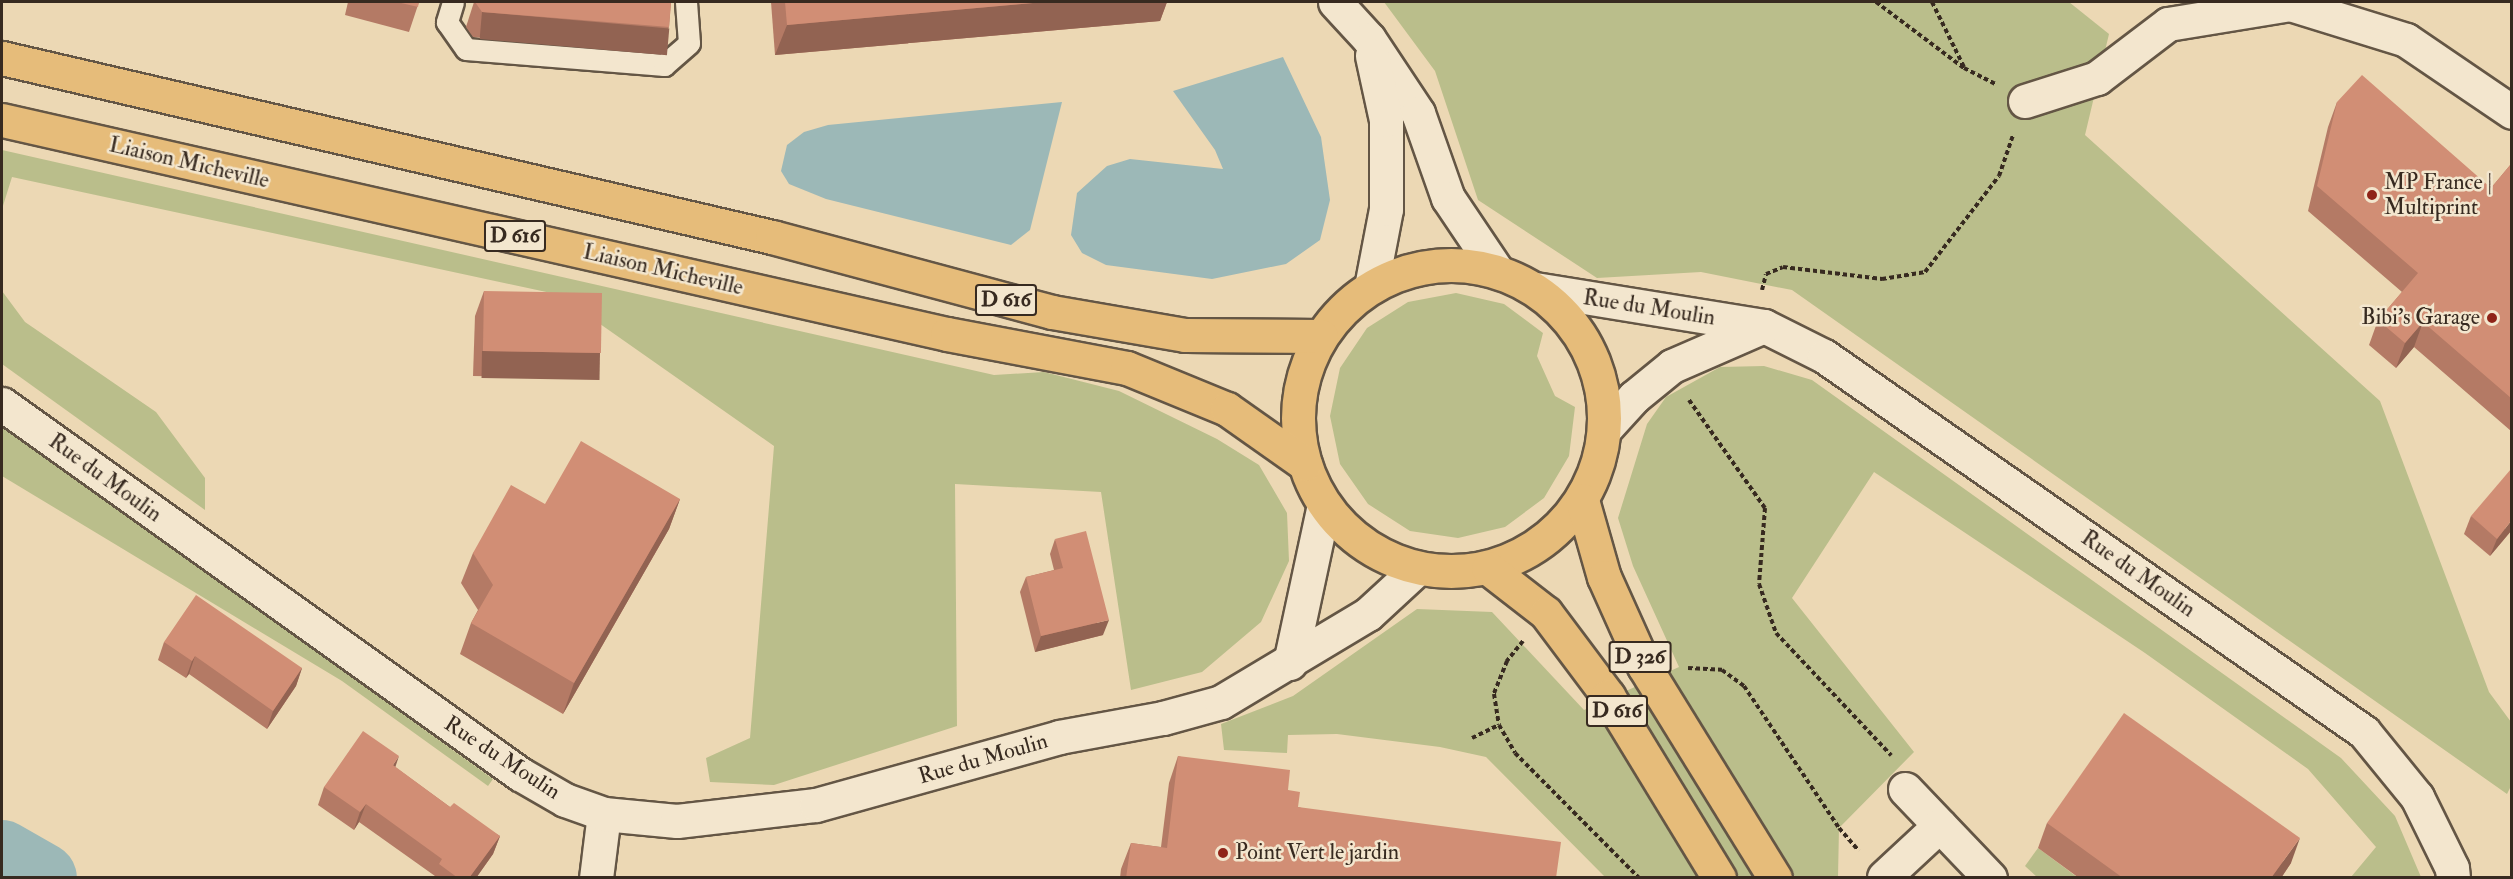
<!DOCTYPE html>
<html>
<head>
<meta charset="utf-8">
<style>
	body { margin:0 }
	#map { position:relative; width:2513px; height:879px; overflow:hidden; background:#ecd8b4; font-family:"IM FELL Double Pica",serif }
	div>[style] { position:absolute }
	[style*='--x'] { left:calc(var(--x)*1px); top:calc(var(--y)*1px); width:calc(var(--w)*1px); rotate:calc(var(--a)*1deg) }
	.green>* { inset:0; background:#babe8b }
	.water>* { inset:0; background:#9cb8b7 }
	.river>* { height:70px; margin:-35px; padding:0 35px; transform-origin:35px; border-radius:35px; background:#9cb8b7 }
	.path>* { height:4px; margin-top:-2px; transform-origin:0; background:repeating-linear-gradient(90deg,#372a20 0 4.5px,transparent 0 7.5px) }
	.roads { filter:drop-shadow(2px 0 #645645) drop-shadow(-2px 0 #645645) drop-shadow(0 2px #645645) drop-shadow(0 -2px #645645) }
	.service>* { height:21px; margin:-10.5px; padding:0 10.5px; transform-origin:10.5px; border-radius:10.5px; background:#f3e6ce }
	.minor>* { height:33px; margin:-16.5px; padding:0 16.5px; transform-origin:16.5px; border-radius:16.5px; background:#f3e6ce }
	.tertiary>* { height:33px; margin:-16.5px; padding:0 16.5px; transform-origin:16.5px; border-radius:16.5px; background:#f3e6ce }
	.secondary>* { height:33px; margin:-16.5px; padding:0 16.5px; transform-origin:16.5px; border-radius:16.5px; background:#f3e6ce }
	.primary>* { height:33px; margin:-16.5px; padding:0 16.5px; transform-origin:16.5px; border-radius:16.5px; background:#e6bc7a }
	.primary>.ring { margin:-16.5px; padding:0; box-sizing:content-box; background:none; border:33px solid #e6bc7a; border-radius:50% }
	.trunk>* { height:33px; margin:-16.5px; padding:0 16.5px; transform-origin:16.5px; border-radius:16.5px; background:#e6bc7a }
	.wall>* { inset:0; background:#b47a65 }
	.shaded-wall>* { inset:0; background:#926352; transform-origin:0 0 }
	.building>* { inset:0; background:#d18e75; transform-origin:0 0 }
	.dots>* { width:16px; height:16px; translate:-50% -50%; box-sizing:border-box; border:3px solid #f3e6ce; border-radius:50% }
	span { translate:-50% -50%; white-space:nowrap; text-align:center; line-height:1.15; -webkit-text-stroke:5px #f3e6ce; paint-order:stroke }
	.shield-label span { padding:2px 4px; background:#f3e6ce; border:2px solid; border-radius:4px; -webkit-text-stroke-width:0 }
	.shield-label { font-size:21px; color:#372a20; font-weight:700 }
	.street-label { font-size:22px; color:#372a20 }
	.poi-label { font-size:22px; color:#372a20 }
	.left { translate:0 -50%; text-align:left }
	.right { translate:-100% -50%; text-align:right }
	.frame { position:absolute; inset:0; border:3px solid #372a20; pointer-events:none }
</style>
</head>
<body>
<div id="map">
	<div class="green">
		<i style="clip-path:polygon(1384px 2px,2069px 2px,2109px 34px,2085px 135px,2380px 401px,2489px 692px,2511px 722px,2511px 786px,2507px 794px,1792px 290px,1701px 272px,1597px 278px,1478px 200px,1435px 71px)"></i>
		<i style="clip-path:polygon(2px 150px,994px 375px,1044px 372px,1119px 391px,1217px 439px,1259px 465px,1287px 513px,1289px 561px,1261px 622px,1202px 672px,1131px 690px,1101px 492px,955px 484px,957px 726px,774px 785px,710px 782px,706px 758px,750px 738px,774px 446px,593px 319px,579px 299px,12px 177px,2px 209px)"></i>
		<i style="clip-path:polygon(2px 291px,25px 322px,156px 412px,205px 478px,205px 510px,2px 364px)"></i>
		<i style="clip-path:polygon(1456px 293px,1504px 304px,1543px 333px,1537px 356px,1555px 396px,1575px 407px,1569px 456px,1544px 498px,1505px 527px,1458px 538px,1410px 531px,1368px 504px,1340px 464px,1330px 416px,1340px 368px,1367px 328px,1408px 302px)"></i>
		<i style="clip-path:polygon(1764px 366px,1812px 380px,2341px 758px,2395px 816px,2421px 877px,2351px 877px,2376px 847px,2308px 769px,2145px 653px,1874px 472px,1792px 598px,1914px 752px,1839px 828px,1838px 877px,1605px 877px,1486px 757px,1440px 747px,1337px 734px,1288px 735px,1287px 753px,1224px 750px,1221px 724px,1293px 696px,1417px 609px,1492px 612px,1584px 710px,1679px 667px,1633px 566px,1618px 518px,1647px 424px,1666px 397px,1720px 367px)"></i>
		<i style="clip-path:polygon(2px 428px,11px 432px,493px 779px,488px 786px,342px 681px,2px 476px)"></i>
		<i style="clip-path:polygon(2px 845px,60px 877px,2px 877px)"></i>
		<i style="clip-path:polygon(2038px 848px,2077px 877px,2037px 877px,2025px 866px)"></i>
	</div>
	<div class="water">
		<i style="clip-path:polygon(1283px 57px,1321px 137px,1330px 200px,1320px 240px,1286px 264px,1212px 279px,1106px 265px,1082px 253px,1071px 235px,1077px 193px,1107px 166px,1130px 159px,1223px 169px,1215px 150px,1173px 91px)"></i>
		<i style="clip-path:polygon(1062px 102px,1030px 230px,1011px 245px,826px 199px,789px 184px,781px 171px,787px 145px,804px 132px,828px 125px)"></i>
	</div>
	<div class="river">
		<i style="--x:2;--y:855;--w:46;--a:29.9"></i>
	</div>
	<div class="path">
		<i style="--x:1876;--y:2;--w:110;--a:36.9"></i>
		<i style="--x:1964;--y:68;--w:35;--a:27"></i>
		<i style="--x:1932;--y:2;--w:72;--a:63.8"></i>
		<i style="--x:1762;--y:290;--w:16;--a:-76"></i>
		<i style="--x:1766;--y:274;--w:18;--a:-22"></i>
		<i style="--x:1783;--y:267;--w:100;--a:6.9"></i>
		<i style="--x:1882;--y:279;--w:44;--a:-9.2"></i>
		<i style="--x:1925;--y:272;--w:121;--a:-52.4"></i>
		<i style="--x:1999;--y:176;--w:43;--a:-71.1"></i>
		<i style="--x:1689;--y:400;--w:132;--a:54.9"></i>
		<i style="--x:1765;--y:508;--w:76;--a:94.5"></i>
		<i style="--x:1759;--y:584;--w:52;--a:70.9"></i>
		<i style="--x:1776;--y:633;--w:168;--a:46.7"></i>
		<i style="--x:1523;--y:641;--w:26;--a:129"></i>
		<i style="--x:1507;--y:661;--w:35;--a:112"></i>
		<i style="--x:1494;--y:694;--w:31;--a:81"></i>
		<i style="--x:1499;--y:725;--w:32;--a:60"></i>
		<i style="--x:1515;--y:753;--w:176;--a:45.2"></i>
		<i style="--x:1688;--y:668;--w:34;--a:3"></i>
		<i style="--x:1722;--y:670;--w:27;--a:36"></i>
		<i style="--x:1744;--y:686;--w:171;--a:56.2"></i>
		<i style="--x:1839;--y:828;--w:30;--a:49"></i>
		<i style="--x:1472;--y:738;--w:30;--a:-26"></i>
	</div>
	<div class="roads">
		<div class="service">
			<i style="--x:453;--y:2;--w:21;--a:107"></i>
			<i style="--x:447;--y:22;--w:33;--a:55"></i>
			<i style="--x:466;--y:49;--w:199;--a:4.6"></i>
			<i style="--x:664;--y:65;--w:33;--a:-41"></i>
			<i style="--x:689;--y:43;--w:41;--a:-94.2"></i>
		</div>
		<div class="minor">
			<i style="--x:1335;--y:2;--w:50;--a:47.4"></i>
			<i style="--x:1369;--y:39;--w:89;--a:56.5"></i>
			<i style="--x:1418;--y:113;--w:90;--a:70.6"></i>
			<i style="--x:1448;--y:198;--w:88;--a:56.1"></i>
			<i style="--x:2025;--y:101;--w:76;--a:-17.7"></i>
			<i style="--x:2097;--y:78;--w:89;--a:-37.3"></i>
			<i style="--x:2168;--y:24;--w:124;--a:-9.3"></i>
			<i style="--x:2290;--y:4;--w:121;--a:17.2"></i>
			<i style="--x:2406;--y:40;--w:128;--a:34.2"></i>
			<i style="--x:1371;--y:287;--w:79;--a:-79.1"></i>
			<i style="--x:1386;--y:209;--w:89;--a:-90"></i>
			<i style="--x:1386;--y:120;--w:66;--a:-102.3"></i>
			<i style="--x:1905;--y:789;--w:123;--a:46.3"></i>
			<i style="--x:1884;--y:877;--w:76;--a:-42.9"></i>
			<i style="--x:596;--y:878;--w:64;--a:-82.9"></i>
		</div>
		<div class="tertiary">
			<i style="--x:2;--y:404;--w:637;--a:35.54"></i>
			<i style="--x:520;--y:774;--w:52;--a:30"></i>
			<i style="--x:565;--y:800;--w:41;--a:19.7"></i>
			<i style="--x:604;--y:814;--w:73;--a:5.5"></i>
			<i style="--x:677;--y:821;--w:140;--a:-6.6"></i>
			<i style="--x:816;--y:805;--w:252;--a:-15.6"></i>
			<i style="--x:1059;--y:737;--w:106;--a:-10.4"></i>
			<i style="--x:1163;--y:718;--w:60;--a:-15.4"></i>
			<i style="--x:1221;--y:702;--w:171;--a:-30.9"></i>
			<i style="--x:1368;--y:614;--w:68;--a:-42.6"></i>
			<i style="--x:1290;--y:663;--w:162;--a:-77.9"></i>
		</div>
		<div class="secondary">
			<i style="--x:1535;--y:289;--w:232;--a:9.2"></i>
			<i style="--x:1764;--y:326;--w:67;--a:26.6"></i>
			<i style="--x:1824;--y:356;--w:658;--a:34.85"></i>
			<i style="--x:2364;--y:732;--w:84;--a:50.8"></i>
			<i style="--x:2417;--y:797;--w:79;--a:63.8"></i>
			<i style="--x:2452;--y:868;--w:10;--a:84"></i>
			<i style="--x:1604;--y:430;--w:45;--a:-47.7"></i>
			<i style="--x:1634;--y:397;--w:49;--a:-39.2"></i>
			<i style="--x:1672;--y:366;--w:100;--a:-23.5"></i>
		</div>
		<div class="primary">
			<i class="ring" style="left:1298px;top:265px;width:273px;height:273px"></i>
			<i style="--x:1582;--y:500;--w:80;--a:74.1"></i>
			<i style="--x:1604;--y:577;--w:98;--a:65.8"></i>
			<i style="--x:1644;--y:666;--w:249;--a:58.3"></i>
			<i style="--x:1488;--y:568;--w:73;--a:37.8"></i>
			<i style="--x:1546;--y:613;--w:104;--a:53.2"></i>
			<i style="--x:1608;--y:696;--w:213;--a:58.6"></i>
		</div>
		<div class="trunk">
			<i style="--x:2;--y:58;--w:791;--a:13.09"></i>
			<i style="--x:772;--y:237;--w:290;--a:15"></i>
			<i style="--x:1052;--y:312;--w:135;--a:9.8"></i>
			<i style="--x:1185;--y:335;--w:136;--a:0.4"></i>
			<i style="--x:2;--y:120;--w:969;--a:12.76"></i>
			<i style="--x:947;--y:334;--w:183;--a:10.7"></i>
			<i style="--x:1127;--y:368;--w:108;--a:22.3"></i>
			<i style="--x:1227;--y:409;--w:95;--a:35.2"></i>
		</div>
	</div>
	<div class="wall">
		<i style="clip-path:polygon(348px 2px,419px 2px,409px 32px,345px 15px)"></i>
		<i style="clip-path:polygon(474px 2px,671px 2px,669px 27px,660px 52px,473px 37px,466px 27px)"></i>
		<i style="clip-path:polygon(771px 2px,1167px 2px,1160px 21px,775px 55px)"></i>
		<i style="clip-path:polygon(2337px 102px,2491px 188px,2511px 164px,2511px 431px,2414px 347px,2396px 368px,2369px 345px,2378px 320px,2402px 292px,2308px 211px,2328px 127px)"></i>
		<i style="clip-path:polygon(484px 291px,600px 353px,591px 378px,473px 376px,475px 316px)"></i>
		<i style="clip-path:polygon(680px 499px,669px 529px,563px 714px,460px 654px,471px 623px,478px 610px,461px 583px,473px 553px,545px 504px)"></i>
		<i style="clip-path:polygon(2471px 516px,2511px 531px,2490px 556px,2464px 534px)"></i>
		<i style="clip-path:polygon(1055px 539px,1103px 635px,1035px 652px,1020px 592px,1026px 577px,1054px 570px,1050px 554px)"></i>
		<i style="clip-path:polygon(164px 642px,302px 668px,296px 686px,267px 729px,189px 674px,186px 678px,158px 660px)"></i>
		<i style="clip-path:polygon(1178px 756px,1288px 790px,1298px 807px,1556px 878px,1120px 878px,1121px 869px,1131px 843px,1161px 847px,1169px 783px)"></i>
		<i style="clip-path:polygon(395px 767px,450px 807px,500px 836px,493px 854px,476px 878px,434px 878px,435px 876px,359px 822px,354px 830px,318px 805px,324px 787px)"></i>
		<i style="clip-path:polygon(2047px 823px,2291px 863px,2281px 878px,2079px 878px,2038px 848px)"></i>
	</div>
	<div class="shaded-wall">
		<i style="clip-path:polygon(1044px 2px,1167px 2px,1160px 21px,775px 55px,787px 25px)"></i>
		<i style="left:482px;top:12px;width:188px;height:27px;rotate:5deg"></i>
		<i style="clip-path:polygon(2423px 322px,2414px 347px,2396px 368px,2405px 343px)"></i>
		<i style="left:482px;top:351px;width:118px;height:27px;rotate:1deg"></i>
		<i style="clip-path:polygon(680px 499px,669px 529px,563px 714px,574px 683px)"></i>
		<i style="clip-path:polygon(2511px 521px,2511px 531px,2490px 556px,2497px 539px)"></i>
		<i style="clip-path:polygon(1109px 620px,1103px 635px,1035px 652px,1041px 636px)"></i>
		<i style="clip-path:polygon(195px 656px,189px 674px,186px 678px,192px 661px)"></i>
		<i style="clip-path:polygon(302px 668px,296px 686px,267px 729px,273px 711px)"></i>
		<i style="clip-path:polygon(399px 756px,393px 774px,393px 765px)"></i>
		<i style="clip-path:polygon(366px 804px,359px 822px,354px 830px,360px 812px)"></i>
		<i style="clip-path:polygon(500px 836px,493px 854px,476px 878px,469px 878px)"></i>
		<i style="clip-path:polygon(2300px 838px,2291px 863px,2281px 878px,2271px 878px)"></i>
	</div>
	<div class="building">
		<i style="clip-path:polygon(397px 2px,419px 2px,418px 7px)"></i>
		<i style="clip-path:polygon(475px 2px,671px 2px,669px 27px,482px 12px)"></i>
		<i style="clip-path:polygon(785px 2px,1044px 2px,787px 25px)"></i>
		<i style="clip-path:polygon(2362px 75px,2491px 188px,2511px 164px,2511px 398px,2423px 322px,2405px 343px,2378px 320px,2418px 273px,2317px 186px,2337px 102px)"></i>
		<i style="left:484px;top:291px;width:118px;height:60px;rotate:1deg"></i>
		<i style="clip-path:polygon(581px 441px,680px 499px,574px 683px,471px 623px,493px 585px,473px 553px,511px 485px,545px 504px)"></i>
		<i style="clip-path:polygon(2511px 469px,2511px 521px,2497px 539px,2471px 516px)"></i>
		<i style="clip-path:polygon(1086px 531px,1109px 620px,1041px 636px,1026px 577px,1063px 568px,1055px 539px)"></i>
		<i style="clip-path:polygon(196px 595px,302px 668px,273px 711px,195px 656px,192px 661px,164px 642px)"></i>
		<i style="clip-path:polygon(2124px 713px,2300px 838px,2271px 878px,2123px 878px,2047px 823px)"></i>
		<i style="clip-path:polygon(363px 731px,399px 756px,393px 765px,450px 807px,454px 803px,500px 836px,469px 878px,458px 878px,439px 864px,442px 859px,366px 804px,360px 812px,324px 787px)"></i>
		<i style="clip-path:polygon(1178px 756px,1290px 770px,1288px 790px,1300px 792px,1298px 807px,1561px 842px,1556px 878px,1126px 878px,1131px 843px,1167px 848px)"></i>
	</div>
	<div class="dots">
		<i style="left:2372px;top:195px;background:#8f2418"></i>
		<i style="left:2492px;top:318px;background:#8f2418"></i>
		<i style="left:1223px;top:853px;background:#8f2418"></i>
	</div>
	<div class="shield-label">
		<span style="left:515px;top:236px">D 616</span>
		<span style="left:1006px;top:300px">D 616</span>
		<span style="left:1640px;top:657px">D 326</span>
		<span style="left:1617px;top:711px">D 616</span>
	</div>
	<div class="street-label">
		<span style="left:189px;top:163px;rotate:13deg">Liaison Micheville</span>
		<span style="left:663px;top:270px;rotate:13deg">Liaison Micheville</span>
		<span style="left:1649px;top:308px;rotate:9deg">Rue du Moulin</span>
		<span style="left:105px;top:478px;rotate:36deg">Rue du Moulin</span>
		<span style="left:2138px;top:574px;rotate:35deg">Rue du Moulin</span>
		<span style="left:502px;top:758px;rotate:33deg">Rue du Moulin</span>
		<span style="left:983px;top:759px;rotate:-16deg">Rue du Moulin</span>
	</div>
	<div class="poi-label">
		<span class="left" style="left:2384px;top:195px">MP France |<br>Multiprint</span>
		<span class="right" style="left:2480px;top:318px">Bibi's Garage</span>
		<span class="left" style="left:1235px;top:853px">Point Vert le jardin</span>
	</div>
	<div class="frame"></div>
</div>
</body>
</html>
